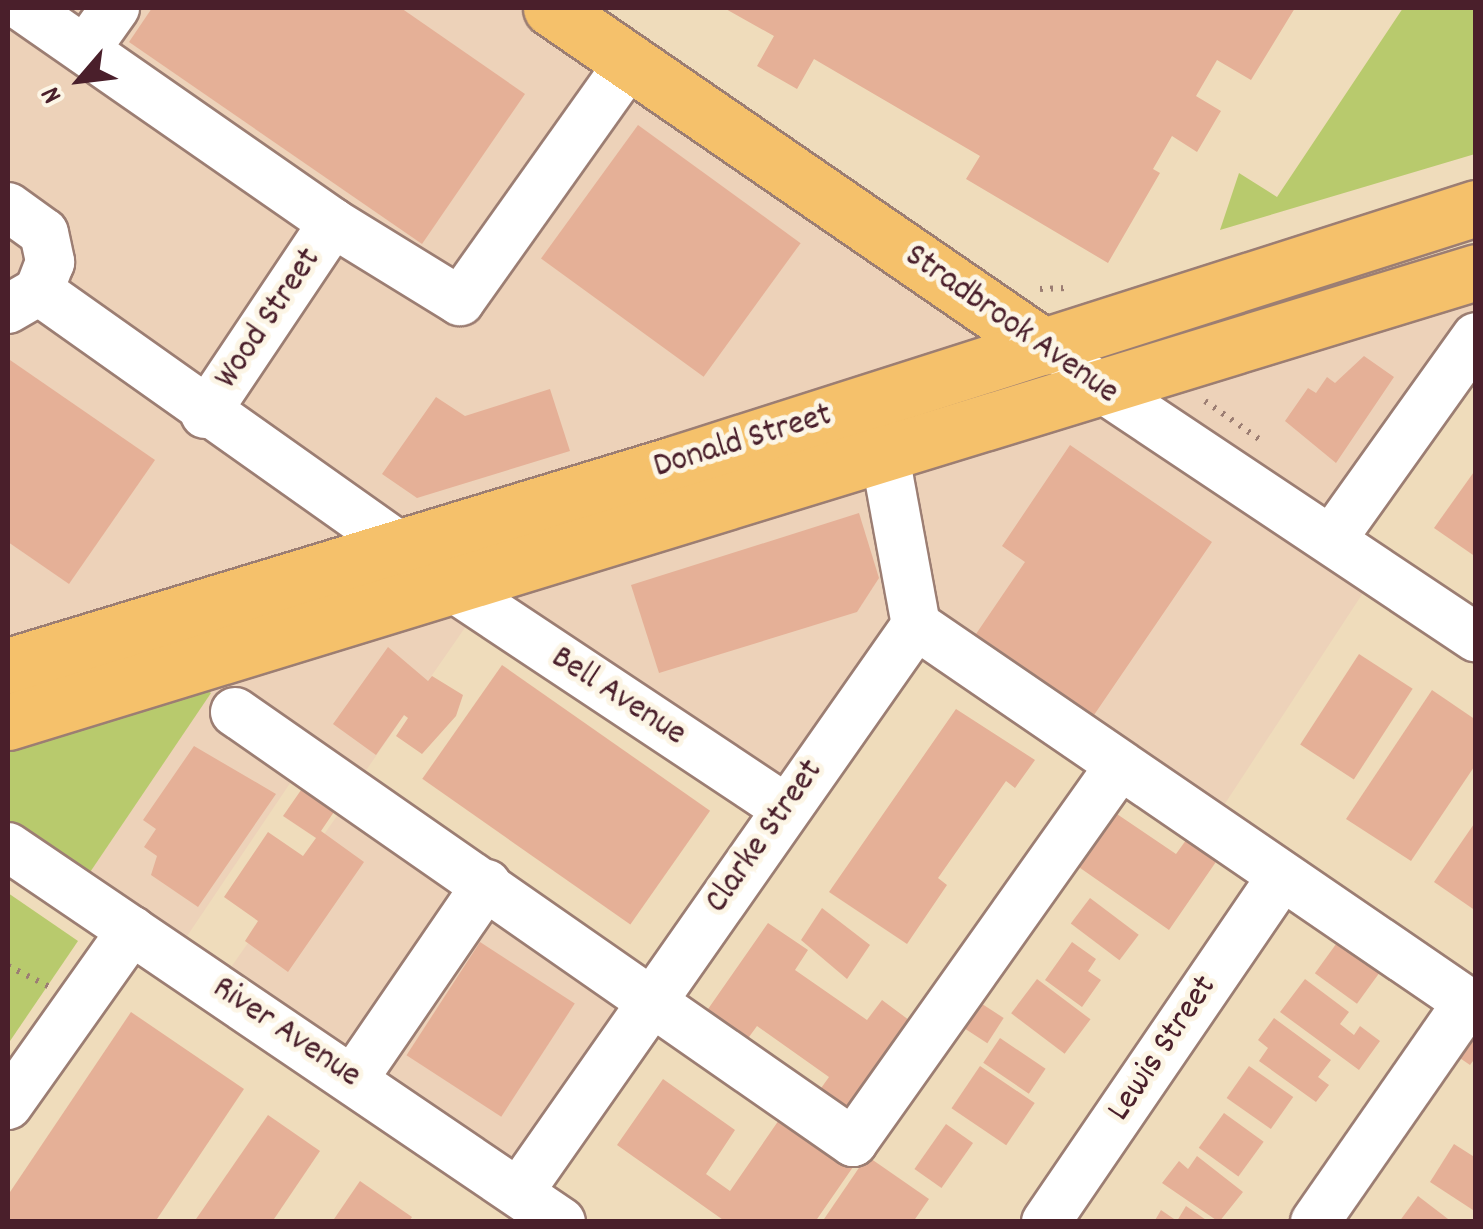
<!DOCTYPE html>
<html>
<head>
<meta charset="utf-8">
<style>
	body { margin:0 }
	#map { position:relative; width:1483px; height:1229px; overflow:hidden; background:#efdcbb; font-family:Dekko,sans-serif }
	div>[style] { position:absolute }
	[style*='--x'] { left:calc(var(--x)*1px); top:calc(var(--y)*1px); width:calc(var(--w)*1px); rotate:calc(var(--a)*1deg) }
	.built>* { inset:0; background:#edd2b9; transform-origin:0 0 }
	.green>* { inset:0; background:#b8ca6d }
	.building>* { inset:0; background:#e5b097; transform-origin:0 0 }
	.path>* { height:6px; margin-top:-3px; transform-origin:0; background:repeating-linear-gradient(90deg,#9c7e73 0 2.5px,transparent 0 10.5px) }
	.roads { filter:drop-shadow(2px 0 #9c7e73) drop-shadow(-2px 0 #9c7e73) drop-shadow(0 2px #9c7e73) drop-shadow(0 -2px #9c7e73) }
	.minor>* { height:48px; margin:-24px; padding:0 24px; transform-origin:24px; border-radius:24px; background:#fff }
	.major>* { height:55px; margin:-27.5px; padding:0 27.5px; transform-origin:27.5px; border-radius:27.5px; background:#f5c16b }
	span { translate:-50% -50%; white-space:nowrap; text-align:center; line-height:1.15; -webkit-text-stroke:10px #fcf5e5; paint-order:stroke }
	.street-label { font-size:35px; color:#4a1f2b }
	.frame { position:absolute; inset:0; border:10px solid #4a1f2b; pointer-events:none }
	.north { position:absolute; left:30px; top:30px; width:100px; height:100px; -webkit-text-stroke:8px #fcf5e5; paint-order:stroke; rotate:242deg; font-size:28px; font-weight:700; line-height:40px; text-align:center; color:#4a1f2b }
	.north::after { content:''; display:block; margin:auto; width:35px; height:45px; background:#4a1f2b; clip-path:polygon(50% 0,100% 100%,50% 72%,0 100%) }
</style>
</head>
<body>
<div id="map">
	<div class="built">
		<i style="clip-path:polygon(8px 8px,551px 8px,1044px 347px,8px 666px)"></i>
		<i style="clip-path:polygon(1475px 272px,1475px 337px,1332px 539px,1378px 570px,1209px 828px,916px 625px,785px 808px,480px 606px,351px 792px,305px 761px,173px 957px,76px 893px,210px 693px,181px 669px)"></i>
		<i style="left:353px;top:793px;width:363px;height:236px;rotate:35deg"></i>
	</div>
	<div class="green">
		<i style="clip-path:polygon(1403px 8px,1475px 8px,1475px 154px,1220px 230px,1239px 173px,1277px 197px)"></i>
		<i style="clip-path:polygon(181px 669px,211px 693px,76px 893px,8px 847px,8px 723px)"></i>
		<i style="clip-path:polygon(8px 893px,78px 941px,8px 1044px)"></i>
	</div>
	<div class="building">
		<i style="clip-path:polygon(152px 8px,401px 8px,525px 94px,422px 244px,129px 42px)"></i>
		<i style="clip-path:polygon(724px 8px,1295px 8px,1251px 80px,1217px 60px,1196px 96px,1221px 111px,1197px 152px,1172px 136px,1153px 169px,1160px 173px,1108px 263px,966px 179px,980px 156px,814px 59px,797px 89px,757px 66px,774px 36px)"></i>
		<i style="left:638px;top:125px;width:201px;height:165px;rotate:36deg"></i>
		<i style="clip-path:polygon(1364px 356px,1394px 377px,1336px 463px,1285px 421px,1308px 388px,1316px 393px,1327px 377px,1335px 383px)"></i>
		<i style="clip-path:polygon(10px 360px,155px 460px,69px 584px,8px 542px)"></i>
		<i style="clip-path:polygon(550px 389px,570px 451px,417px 498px,382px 474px,436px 397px,465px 416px)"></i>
		<i style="clip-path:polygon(1070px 445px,1212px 542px,1094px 715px,976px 634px,1025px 562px,1002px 546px)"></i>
		<i style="clip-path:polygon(1476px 469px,1476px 557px,1434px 528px)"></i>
		<i style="clip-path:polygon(859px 513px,879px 578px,857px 612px,659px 673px,631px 585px)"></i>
		<i style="clip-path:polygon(388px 647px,428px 681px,432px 676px,463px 695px,456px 716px,422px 754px,396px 736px,408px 718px,404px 715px,376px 755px,333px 724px)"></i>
		<i style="left:1359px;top:654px;width:64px;height:108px;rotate:33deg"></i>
		<i style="left:502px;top:665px;width:254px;height:139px;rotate:35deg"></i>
		<i style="clip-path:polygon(1432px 690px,1476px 720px,1476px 764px,1411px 861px,1346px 819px)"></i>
		<i style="clip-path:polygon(956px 709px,1035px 760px,1015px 788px,1006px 781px,938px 878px,947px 885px,907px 944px,829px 892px)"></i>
		<i style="clip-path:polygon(194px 746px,276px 794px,198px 907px,151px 875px,157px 856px,144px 847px,156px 829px,143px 820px)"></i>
		<i style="clip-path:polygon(308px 780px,340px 803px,321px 831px,364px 862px,288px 972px,245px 941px,258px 921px,224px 897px,268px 832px,303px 856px,316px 838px,283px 816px)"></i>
		<i style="clip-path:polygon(1111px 810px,1176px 854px,1189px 836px,1220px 856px,1169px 930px,1073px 863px)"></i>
		<i style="clip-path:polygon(1476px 821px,1476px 911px,1434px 882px)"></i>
		<i style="left:1090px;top:898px;width:61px;height:32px;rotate:37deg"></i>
		<i style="clip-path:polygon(822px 908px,870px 945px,847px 979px,801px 940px)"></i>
		<i style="clip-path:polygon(768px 923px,808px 950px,795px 970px,867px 1020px,882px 1000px,921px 1029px,852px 1125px,814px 1098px,829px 1077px,757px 1026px,741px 1048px,699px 1022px)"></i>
		<i style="left:1339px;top:940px;width:52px;height:41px;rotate:36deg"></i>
		<i style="left:480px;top:942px;width:113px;height:135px;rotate:33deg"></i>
		<i style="clip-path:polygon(1072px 942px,1096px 959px,1088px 971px,1101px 980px,1082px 1007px,1045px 980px)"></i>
		<i style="left:1037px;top:979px;width:67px;height:43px;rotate:37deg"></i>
		<i style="clip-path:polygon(1305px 979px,1349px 1012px,1340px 1024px,1354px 1035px,1360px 1026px,1380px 1041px,1359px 1070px,1280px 1012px)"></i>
		<i style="left:976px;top:1000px;width:33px;height:30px;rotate:33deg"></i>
		<i style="clip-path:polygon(131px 1012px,244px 1089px,155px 1222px,8px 1222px,8px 1195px)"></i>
		<i style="clip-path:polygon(1274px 1018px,1331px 1060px,1318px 1077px,1329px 1085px,1316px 1102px,1259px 1061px,1268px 1048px,1258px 1040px)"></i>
		<i style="clip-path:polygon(1476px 1031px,1476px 1057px,1470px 1065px,1448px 1050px)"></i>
		<i style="left:1000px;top:1038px;width:55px;height:30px;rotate:34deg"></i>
		<i style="left:980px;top:1066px;width:66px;height:51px;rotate:34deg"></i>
		<i style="left:1249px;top:1066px;width:54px;height:39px;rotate:35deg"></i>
		<i style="clip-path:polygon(663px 1079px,735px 1130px,706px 1174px,730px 1191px,781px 1117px,853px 1167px,815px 1222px,726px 1222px,617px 1145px)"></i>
		<i style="left:1224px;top:1113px;width:49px;height:43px;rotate:36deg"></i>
		<i style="clip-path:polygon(268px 1115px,320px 1151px,272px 1222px,194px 1222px)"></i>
		<i style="left:946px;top:1124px;width:33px;height:55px;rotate:35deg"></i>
		<i style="clip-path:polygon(1454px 1144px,1476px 1158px,1476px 1212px,1430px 1182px)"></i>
		<i style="clip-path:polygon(867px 1156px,929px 1199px,913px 1222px,822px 1222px)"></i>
		<i style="clip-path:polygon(1197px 1156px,1243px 1192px,1219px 1222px,1162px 1183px,1179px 1161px,1188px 1169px)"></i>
		<i style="clip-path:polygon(360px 1181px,412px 1217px,409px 1222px,332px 1222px)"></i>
		<i style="clip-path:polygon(1418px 1196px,1452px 1222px,1399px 1222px)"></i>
		<i style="clip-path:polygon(1186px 1206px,1209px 1222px,1154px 1222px,1161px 1210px,1177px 1221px)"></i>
	</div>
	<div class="path">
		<i style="--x:1040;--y:289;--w:27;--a:-2"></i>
		<i style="--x:1205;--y:401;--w:66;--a:35.1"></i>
		<i style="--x:8;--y:966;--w:45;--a:26.6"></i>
	</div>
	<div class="roads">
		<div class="minor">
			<i style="--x:24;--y:8;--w:376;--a:34.8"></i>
			<i style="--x:333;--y:223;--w:149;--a:31.6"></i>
			<i style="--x:460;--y:301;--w:293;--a:-54.6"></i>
			<i style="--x:85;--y:50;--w:52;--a:-54.5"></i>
			<i style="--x:8;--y:207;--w:44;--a:35.8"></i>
			<i style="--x:44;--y:233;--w:30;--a:78"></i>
			<i style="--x:50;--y:262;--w:31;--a:111"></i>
			<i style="--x:39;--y:291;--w:36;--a:150"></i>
			<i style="--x:39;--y:291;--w:443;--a:35.3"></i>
			<i style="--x:1075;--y:370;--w:482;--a:33.7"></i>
			<i style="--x:205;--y:414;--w:230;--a:-56.2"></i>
			<i style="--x:1332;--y:539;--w:248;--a:-54.5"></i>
			<i style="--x:451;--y:586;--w:401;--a:33.6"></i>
			<i style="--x:916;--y:625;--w:678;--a:34.37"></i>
			<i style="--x:235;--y:712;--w:753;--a:34.83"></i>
			<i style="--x:853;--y:1142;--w:461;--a:-54.7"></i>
			<i style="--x:8;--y:847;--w:668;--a:34.14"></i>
			<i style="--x:354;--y:1078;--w:235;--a:-55.6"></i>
			<i style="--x:8;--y:1105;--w:214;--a:-54.7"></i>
			<i style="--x:519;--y:1192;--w:692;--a:-55"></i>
			<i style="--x:916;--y:625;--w:172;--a:-100.4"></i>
			<i style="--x:1046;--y:1222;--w:417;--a:-55.7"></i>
			<i style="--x:1315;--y:1222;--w:267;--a:-55.2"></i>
		</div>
		<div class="major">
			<i style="--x:551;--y:8;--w:598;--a:34.51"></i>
			<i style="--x:8;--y:666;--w:696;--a:-16.87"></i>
			<i style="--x:674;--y:464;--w:842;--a:-17.7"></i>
			<i style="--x:8;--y:722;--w:1535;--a:-17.04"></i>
		</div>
	</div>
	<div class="street-label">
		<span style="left:269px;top:319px;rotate:-56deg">Wood Street</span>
		<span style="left:1011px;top:325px;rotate:35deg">Stradbrook Avenue</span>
		<span style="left:743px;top:442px;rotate:-17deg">Donald Street</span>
		<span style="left:618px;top:697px;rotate:33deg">Bell Avenue</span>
		<span style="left:765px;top:837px;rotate:-55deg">Clarke Street</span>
		<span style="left:286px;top:1033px;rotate:34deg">River Avenue</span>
		<span style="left:1163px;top:1049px;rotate:-56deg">Lewis Street</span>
	</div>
	<div class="frame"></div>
	<div class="north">N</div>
</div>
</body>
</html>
